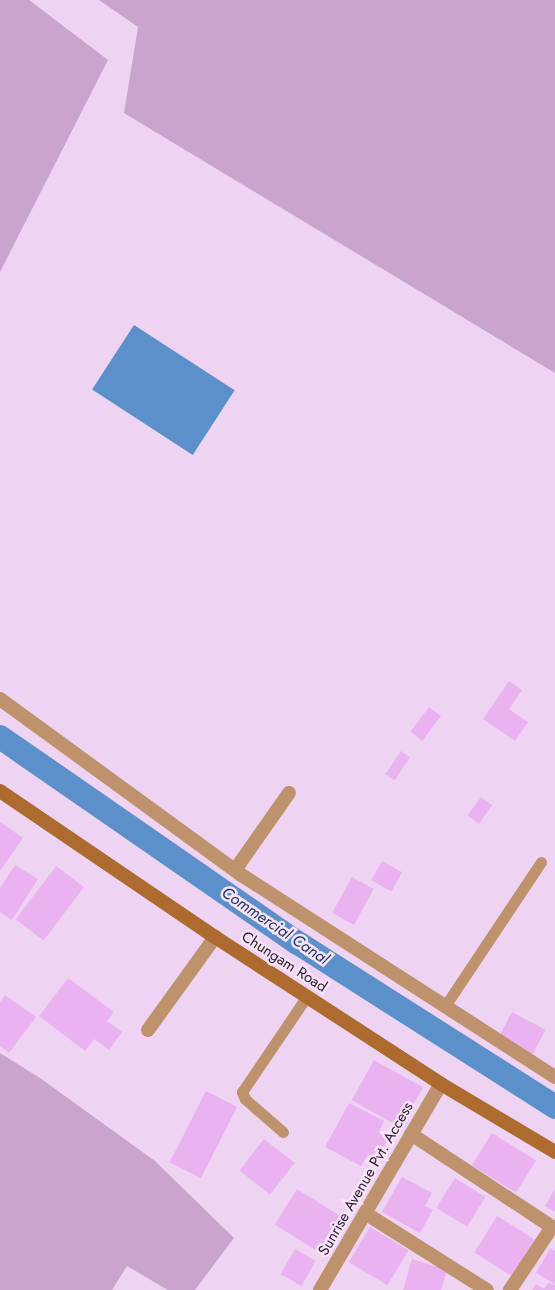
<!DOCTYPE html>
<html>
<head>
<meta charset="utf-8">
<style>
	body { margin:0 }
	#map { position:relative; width:555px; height:1290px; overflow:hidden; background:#eed4f2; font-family:Jost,sans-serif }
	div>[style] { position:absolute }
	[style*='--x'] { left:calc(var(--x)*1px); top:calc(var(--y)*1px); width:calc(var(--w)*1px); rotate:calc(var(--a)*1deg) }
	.green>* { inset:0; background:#c9a5ce }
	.water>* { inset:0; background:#5c90ca; transform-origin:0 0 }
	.canal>* { height:24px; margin:-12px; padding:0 12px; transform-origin:12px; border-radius:12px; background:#5c90ca }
	.building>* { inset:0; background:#eab2f1; transform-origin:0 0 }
	.service>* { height:11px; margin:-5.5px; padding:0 5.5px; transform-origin:5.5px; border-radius:5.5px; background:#bf926e }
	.minor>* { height:14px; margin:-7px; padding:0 7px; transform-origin:7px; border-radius:7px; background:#bf926e }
	.secondary>* { height:14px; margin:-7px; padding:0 7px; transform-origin:7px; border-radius:7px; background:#ad6b30 }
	span { translate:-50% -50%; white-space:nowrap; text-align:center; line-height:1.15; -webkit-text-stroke:5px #f9e3fb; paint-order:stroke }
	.street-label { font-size:15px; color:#271d28 }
	.water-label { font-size:16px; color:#11365d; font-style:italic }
</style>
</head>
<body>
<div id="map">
	<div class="green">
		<i style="clip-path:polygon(0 0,29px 0,108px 60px,0 272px)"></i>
		<i style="clip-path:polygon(99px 0,555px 0,555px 373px,124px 113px,138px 27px)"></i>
		<i style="clip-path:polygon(0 1053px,40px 1078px,155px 1161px,234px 1238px,195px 1290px,168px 1290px,127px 1266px,112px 1290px,0 1290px)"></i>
	</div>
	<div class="water">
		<i style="left:134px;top:325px;width:120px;height:77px;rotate:33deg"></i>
	</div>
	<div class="canal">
		<i style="--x:0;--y:737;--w:362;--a:34.7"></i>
		<i style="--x:298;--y:943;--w:305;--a:32.5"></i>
	</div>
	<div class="building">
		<i style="clip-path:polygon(509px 681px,522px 690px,509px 709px,528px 722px,515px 741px,483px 719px)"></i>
		<i style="left:429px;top:707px;width:15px;height:31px;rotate:37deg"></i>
		<i style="left:401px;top:751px;width:11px;height:28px;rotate:34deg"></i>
		<i style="left:481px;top:797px;width:14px;height:23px;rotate:36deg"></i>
		<i style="clip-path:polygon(0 822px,23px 838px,0 871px)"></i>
		<i style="left:382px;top:861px;width:23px;height:22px;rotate:29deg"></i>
		<i style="clip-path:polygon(15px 865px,38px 879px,12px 920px,0 912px,0 888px)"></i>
		<i style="left:56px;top:866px;width:35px;height:67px;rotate:37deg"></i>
		<i style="left:352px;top:877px;width:25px;height:41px;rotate:29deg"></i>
		<i style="clip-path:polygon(68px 978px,114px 1012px,107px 1021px,122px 1032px,109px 1050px,94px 1039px,85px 1051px,39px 1016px)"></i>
		<i style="clip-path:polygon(5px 995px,36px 1017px,9px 1053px,0 1046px,0 1002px)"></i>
		<i style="left:512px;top:1012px;width:38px;height:30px;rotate:28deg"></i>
		<i style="left:374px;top:1060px;width:56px;height:46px;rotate:29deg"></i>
		<i style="left:206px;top:1091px;width:35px;height:80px;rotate:27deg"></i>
		<i style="clip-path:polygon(349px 1103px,384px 1121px,379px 1132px,389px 1137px,377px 1159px,368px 1154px,361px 1166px,325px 1147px)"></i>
		<i style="left:492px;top:1133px;width:52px;height:38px;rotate:32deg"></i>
		<i style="left:264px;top:1139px;width:39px;height:40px;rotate:38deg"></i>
		<i style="clip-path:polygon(402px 1177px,432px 1193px,425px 1206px,433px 1210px,420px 1233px,382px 1212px)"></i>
		<i style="left:455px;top:1178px;width:36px;height:35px;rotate:32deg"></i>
		<i style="left:297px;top:1189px;width:51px;height:42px;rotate:32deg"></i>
		<i style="clip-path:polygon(555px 1189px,555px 1212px,545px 1206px)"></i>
		<i style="left:497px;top:1216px;width:45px;height:43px;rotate:32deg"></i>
		<i style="left:370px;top:1227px;width:45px;height:41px;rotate:31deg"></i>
		<i style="clip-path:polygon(550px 1248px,555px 1251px,555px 1284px,536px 1273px)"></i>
		<i style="left:295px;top:1249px;width:24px;height:29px;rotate:30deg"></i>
		<i style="clip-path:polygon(412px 1259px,447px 1270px,441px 1290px,403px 1290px)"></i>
		<i style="clip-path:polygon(548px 1283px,555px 1285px,555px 1290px,532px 1290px,536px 1284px,544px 1289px)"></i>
	</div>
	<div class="service">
		<i style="--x:445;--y:1006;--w:173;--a:-56.3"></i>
		<i style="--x:283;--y:1132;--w:50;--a:-139"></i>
		<i style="--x:245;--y:1099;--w:8;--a:-113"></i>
		<i style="--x:242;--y:1092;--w:116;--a:-55.9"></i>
	</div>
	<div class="minor">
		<i style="--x:0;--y:699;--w:297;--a:36.1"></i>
		<i style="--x:240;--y:874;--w:375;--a:32.8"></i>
		<i style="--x:235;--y:870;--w:94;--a:-55"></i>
		<i style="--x:148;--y:1030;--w:115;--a:-54.2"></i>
		<i style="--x:411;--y:1134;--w:169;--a:33.4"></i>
		<i style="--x:552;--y:1227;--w:76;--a:123.7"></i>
		<i style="--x:365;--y:1213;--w:144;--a:32.3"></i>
		<i style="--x:320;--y:1290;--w:239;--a:-59.6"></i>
	</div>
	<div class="secondary">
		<i style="--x:0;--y:791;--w:260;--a:34.2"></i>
		<i style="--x:215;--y:937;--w:270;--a:33"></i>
		<i style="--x:441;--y:1084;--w:133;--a:30.8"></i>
	</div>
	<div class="street-label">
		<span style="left:284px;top:962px;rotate:33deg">Chungam Road</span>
		<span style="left:366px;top:1179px;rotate:-60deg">Sunrise Avenue Pvt. Access</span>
	</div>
	<div class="water-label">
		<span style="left:275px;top:926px;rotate:34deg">Commercial Canal</span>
	</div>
</div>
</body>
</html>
